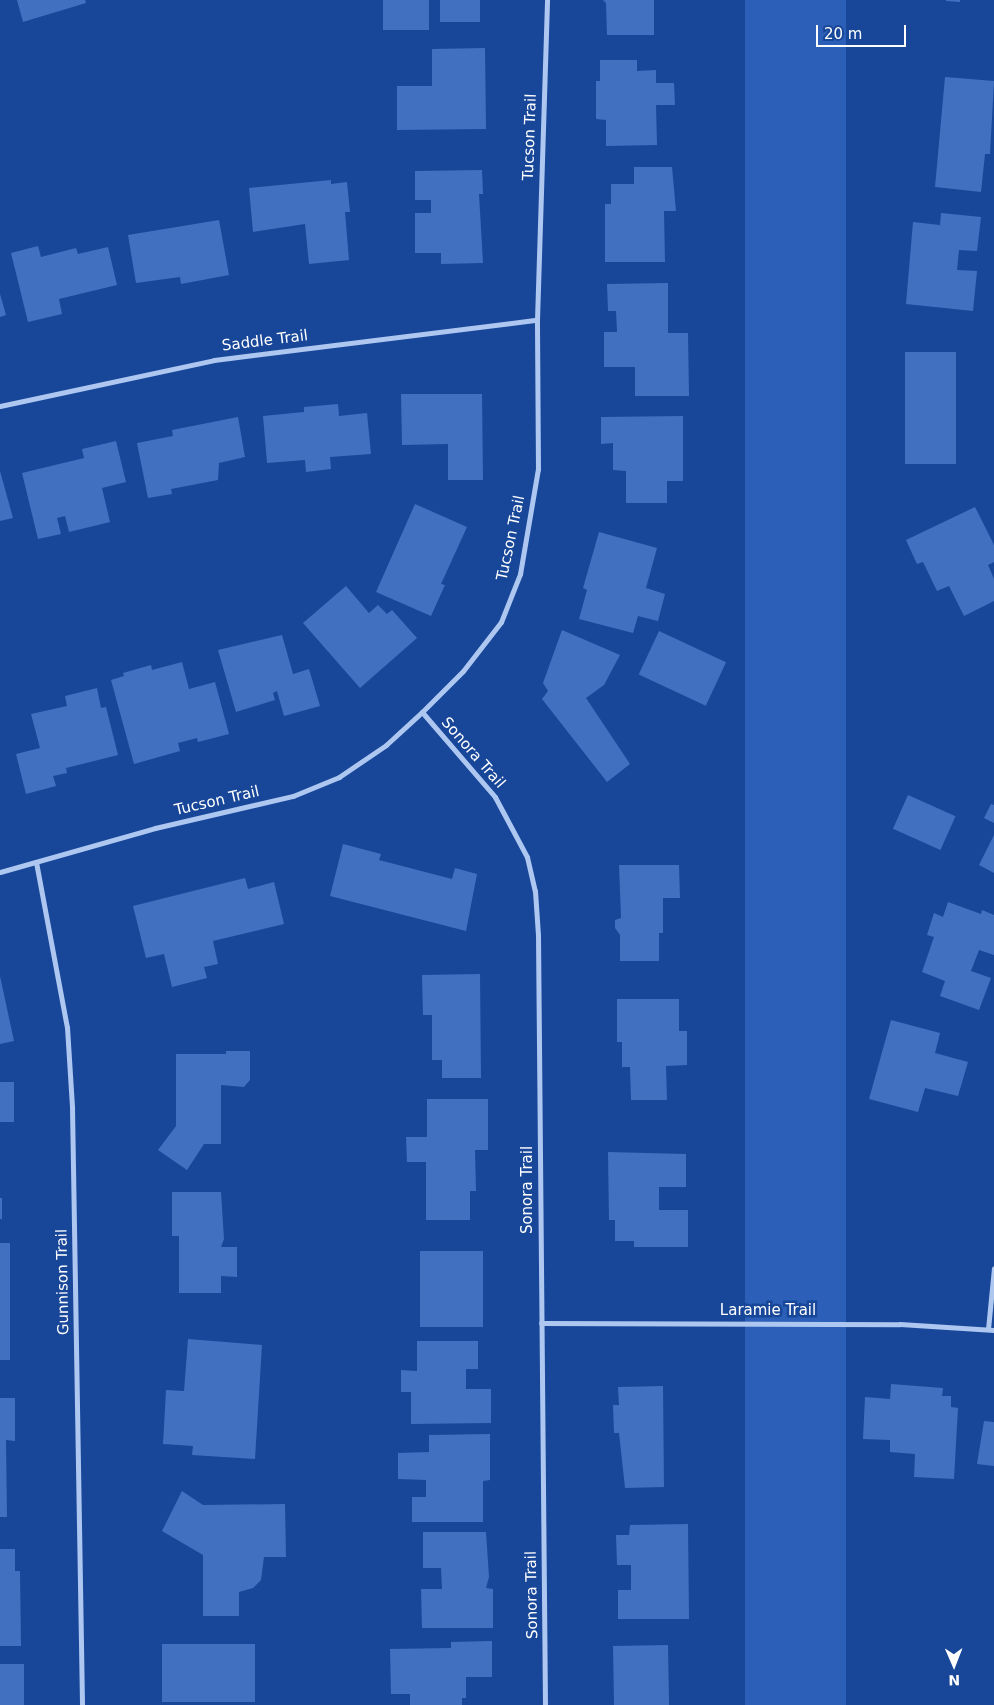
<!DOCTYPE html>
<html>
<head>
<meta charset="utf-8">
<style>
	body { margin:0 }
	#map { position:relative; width:994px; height:1705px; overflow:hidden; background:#184799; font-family:"DejaVu Sans",sans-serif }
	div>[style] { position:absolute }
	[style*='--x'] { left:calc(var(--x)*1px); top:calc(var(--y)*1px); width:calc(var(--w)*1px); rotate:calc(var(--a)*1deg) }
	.green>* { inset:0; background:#2c5fb7; transform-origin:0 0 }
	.building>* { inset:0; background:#4170c1; transform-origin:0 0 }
	.street>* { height:5px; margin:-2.5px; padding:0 2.5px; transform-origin:2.5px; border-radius:2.5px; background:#adc7f1 }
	span { translate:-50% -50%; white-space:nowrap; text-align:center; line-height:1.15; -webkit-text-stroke:5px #184799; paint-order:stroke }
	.street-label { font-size:15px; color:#fff }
	.north { position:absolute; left:929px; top:1640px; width:50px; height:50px; -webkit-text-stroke:4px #184799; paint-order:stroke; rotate:179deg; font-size:14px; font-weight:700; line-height:20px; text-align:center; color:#fff }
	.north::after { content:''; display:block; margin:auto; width:18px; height:22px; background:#fff; clip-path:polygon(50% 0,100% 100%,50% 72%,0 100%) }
	.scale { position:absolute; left:816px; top:25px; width:90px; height:22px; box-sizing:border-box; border:2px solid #fff; border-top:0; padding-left:6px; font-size:15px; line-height:18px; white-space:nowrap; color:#fff; -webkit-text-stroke:4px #184799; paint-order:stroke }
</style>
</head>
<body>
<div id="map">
	<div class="green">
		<i style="left:745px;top:0;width:101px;height:1705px"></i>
	</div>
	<div class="building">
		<i style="clip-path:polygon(17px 0,85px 0,86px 3px,23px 22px)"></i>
		<i style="left:383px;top:0;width:46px;height:30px"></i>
		<i style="left:440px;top:0;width:40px;height:22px"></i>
		<i style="clip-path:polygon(603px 0,654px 0,654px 35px,607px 35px,606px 3px)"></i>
		<i style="clip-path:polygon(946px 0,960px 0,960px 2px,946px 1px)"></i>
		<i style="clip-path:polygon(485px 48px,486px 129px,397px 130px,397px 86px,432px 86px,432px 49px)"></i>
		<i style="clip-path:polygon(600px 60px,637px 60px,637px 71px,656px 70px,656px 83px,674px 83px,675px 105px,656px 105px,657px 145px,606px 146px,606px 120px,596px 119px,596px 81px,600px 81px)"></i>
		<i style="clip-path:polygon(945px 77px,994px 81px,990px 154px,985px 154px,981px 192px,935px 187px)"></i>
		<i style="clip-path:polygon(634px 167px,672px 167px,676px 211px,664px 211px,665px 262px,605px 262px,605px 204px,611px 204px,611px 184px,634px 184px)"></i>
		<i style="clip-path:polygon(482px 170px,483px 194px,479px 194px,483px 263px,441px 264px,441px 253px,415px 253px,415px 213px,431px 213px,431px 200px,415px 200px,415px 171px)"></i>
		<i style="clip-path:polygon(331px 180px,331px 184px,347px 182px,350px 212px,345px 212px,349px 260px,309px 264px,305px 224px,253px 232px,249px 188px)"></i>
		<i style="clip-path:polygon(941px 213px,981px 217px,977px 251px,959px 250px,957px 270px,977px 271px,973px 311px,906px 304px,913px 222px,940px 225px)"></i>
		<i style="clip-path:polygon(219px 220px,229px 275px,181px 284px,180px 277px,136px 283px,128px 235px)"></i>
		<i style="clip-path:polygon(38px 246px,41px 257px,76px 248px,78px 254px,108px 247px,117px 285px,59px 299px,62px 314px,28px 322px,11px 253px)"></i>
		<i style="clip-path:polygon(668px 283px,668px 333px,688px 333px,689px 396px,635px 396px,635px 367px,604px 367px,604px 332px,617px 332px,616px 311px,608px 311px,607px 284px)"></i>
		<i style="clip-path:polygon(0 294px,6px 315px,0 317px)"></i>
		<i style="left:905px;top:352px;width:51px;height:112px"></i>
		<i style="clip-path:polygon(401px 394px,482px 394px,483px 480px,448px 480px,448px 444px,402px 445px)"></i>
		<i style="clip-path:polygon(338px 404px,339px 416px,367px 413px,371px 454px,330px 457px,331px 469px,306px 472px,305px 460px,267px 463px,263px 416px,304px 412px,304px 407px)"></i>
		<i style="clip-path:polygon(683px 416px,683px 481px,667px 481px,667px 503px,626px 503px,626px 471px,613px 470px,613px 443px,601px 444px,601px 417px)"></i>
		<i style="clip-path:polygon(238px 417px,245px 457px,219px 463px,218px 480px,171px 489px,172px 494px,148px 498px,137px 443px,173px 436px,172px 430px)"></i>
		<i style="clip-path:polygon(116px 441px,126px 482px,102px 488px,110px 522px,69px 532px,65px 516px,57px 518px,61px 534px,38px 539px,22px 473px,84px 458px,82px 449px)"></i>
		<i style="clip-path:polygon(0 471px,13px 518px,0 521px)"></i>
		<i style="clip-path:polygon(415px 504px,467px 527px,441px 584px,445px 585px,431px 616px,376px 592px)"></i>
		<i style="clip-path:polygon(975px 507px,994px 545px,994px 562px,988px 565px,994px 579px,994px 601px,964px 616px,949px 586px,937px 591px,923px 562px,917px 564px,906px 540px)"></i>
		<i style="clip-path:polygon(599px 532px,657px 548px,646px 588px,665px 594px,658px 621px,638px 616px,633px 633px,579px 619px,587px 590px,583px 588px)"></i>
		<i style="clip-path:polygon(346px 586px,369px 613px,378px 605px,387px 614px,392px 610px,417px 638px,360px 688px,303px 623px)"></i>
		<i style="clip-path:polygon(562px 630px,620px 655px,604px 685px,586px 698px,630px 764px,607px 782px,542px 699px,548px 691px,543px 683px)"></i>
		<i style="left:659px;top:631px;width:74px;height:48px;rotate:25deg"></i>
		<i style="clip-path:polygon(282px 635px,293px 674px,309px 669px,320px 706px,284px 716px,277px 691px,273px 693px,275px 700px,236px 712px,218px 650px)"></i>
		<i style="clip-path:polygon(182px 662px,189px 689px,215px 682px,229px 734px,198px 742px,197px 738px,178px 743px,180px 751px,134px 764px,111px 680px,124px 676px,123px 673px,151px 665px,152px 670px)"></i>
		<i style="clip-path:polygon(97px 688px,101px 708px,106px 707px,118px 755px,66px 768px,67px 773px,53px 776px,56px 786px,26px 794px,16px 754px,40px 748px,31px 714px,67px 706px,65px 696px)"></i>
		<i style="left:908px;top:795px;width:52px;height:37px;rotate:24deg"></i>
		<i style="clip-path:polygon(991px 804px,994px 805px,994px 823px,984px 818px)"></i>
		<i style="clip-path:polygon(994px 835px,994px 873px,979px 865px)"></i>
		<i style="clip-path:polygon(343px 844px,381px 854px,379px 860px,452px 879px,455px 868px,477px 874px,466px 931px,330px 896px)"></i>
		<i style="clip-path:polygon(619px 865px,679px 865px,680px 898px,663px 898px,663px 933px,659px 933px,659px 961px,620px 961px,620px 935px,615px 928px,615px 920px,621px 918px)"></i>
		<i style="clip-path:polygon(245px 878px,248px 889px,274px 882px,284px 924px,213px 941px,218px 964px,204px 967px,207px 978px,172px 987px,164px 954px,146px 958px,133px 906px)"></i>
		<i style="clip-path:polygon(948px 902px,981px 914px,982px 910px,994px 915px,994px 955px,979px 950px,971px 971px,991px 978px,979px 1010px,940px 996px,945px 981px,922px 972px,934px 937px,927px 935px,934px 913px,943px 917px)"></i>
		<i style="clip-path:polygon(480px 974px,481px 1078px,442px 1078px,442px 1060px,432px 1060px,432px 1015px,423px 1015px,422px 975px)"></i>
		<i style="clip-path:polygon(0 976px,14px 1041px,0 1044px)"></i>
		<i style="clip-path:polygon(617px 999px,679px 999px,679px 1031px,687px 1031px,687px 1065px,666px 1066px,667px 1100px,631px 1100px,630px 1067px,622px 1067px,622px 1042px,617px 1042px)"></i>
		<i style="clip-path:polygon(891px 1020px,940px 1033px,935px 1053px,968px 1062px,958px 1096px,925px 1088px,918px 1112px,869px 1099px)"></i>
		<i style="clip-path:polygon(226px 1051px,250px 1051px,250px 1080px,244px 1087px,221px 1085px,221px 1144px,204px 1144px,187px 1170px,158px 1150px,176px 1126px,176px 1054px,226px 1054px)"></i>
		<i style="left:0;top:1082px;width:14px;height:40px"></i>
		<i style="clip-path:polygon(427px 1099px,488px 1099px,488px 1150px,475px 1150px,476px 1191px,470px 1191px,470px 1220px,426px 1220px,426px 1162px,407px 1162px,406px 1137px,427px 1137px)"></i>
		<i style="clip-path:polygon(608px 1152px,686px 1154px,686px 1187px,659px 1187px,659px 1210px,688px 1210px,688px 1247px,634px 1247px,634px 1241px,615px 1241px,615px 1220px,609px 1220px)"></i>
		<i style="clip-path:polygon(172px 1192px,221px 1192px,224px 1239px,221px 1247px,237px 1247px,237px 1277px,221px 1276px,221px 1293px,179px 1293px,179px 1236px,172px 1236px)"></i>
		<i style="left:0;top:1198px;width:2px;height:21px"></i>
		<i style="left:0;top:1243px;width:10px;height:117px"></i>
		<i style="left:483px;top:1251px;width:76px;height:63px;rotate:90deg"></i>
		<i style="clip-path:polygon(188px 1339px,262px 1345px,255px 1459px,192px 1455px,193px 1446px,163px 1444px,166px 1390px,184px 1391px)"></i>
		<i style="clip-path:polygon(417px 1341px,478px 1341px,478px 1369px,466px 1369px,466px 1389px,491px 1389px,491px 1423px,411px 1424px,411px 1392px,401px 1392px,401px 1370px,417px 1371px)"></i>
		<i style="clip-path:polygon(891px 1384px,943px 1388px,942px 1396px,951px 1396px,951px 1407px,958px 1408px,954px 1479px,914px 1477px,915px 1454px,890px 1452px,890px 1440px,863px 1439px,865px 1397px,890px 1399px)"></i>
		<i style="clip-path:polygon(663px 1386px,664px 1487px,625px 1488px,619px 1433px,614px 1433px,613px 1405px,619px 1405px,618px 1387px)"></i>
		<i style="clip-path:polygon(0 1398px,15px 1398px,15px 1441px,6px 1440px,7px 1517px,0 1517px)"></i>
		<i style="clip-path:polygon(984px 1421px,994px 1422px,994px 1466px,977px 1464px)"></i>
		<i style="clip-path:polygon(490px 1434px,490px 1480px,483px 1481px,483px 1522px,412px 1522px,412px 1497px,426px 1497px,426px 1480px,398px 1479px,398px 1453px,429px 1452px,429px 1435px)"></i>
		<i style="clip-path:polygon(182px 1491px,203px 1505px,285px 1504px,286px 1557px,264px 1557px,261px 1580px,253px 1588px,239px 1592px,239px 1616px,203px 1616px,203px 1555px,162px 1531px)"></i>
		<i style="clip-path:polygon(688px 1524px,689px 1619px,618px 1619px,618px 1590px,631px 1590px,631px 1565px,617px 1565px,616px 1535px,629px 1535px,630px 1525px)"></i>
		<i style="clip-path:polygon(423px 1532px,486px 1532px,489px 1577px,486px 1588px,493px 1589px,493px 1628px,422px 1628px,421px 1589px,442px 1589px,441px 1568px,423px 1568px)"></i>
		<i style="clip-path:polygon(0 1549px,15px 1549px,15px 1571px,20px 1571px,21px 1646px,0 1646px)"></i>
		<i style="clip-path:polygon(492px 1641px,492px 1677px,466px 1677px,466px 1698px,462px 1698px,462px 1705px,410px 1705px,410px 1694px,391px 1694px,390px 1649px,451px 1648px,451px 1642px)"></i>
		<i style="left:255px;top:1644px;width:58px;height:93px;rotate:90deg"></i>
		<i style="left:668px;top:1645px;width:60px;height:55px;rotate:89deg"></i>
		<i style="left:24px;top:1664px;width:41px;height:24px;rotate:90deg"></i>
	</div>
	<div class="street">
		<i style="--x:0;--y:406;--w:219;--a:-12.1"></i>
		<i style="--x:214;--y:360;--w:325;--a:-7.1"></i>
		<i style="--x:422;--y:712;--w:112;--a:49.3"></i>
		<i style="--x:495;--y:797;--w:68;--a:61.9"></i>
		<i style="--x:527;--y:857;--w:35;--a:77"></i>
		<i style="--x:535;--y:891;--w:44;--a:86.1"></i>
		<i style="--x:538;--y:935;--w:770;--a:89.48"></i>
		<i style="--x:36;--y:862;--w:168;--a:79.4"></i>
		<i style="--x:67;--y:1027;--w:80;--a:86.4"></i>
		<i style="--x:72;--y:1107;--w:598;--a:89.04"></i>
		<i style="--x:0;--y:872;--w:161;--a:-15.8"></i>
		<i style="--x:155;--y:828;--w:142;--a:-13.1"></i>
		<i style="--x:293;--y:796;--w:50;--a:-22.4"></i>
		<i style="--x:339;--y:777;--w:57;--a:-34.2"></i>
		<i style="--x:386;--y:745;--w:49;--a:-42.5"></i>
		<i style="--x:422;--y:712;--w:58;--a:-45"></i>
		<i style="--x:463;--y:671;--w:62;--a:-52.2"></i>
		<i style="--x:501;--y:622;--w:52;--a:-68.4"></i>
		<i style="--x:520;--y:574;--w:107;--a:-80.3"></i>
		<i style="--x:538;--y:469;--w:149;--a:-90.4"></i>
		<i style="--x:537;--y:320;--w:320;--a:-88.2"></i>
		<i style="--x:541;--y:1323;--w:359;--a:0.2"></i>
		<i style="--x:900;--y:1324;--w:94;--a:3.7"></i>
		<i style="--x:988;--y:1329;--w:61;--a:-84.4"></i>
	</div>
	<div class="street-label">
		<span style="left:530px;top:137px;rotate:-88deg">Tucson Trail</span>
		<span style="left:265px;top:341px;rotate:-7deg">Saddle Trail</span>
		<span style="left:511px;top:538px;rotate:-78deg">Tucson Trail</span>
		<span style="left:473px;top:753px;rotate:49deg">Sonora Trail</span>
		<span style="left:217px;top:801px;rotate:-13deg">Tucson Trail</span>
		<span style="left:528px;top:1190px;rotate:-90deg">Sonora Trail</span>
		<span style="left:63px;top:1282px;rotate:-91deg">Gunnison Trail</span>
		<span style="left:768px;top:1311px">Laramie Trail</span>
		<span style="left:532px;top:1595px;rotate:-91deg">Sonora Trail</span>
	</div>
	<div class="north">N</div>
	<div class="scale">20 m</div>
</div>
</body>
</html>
